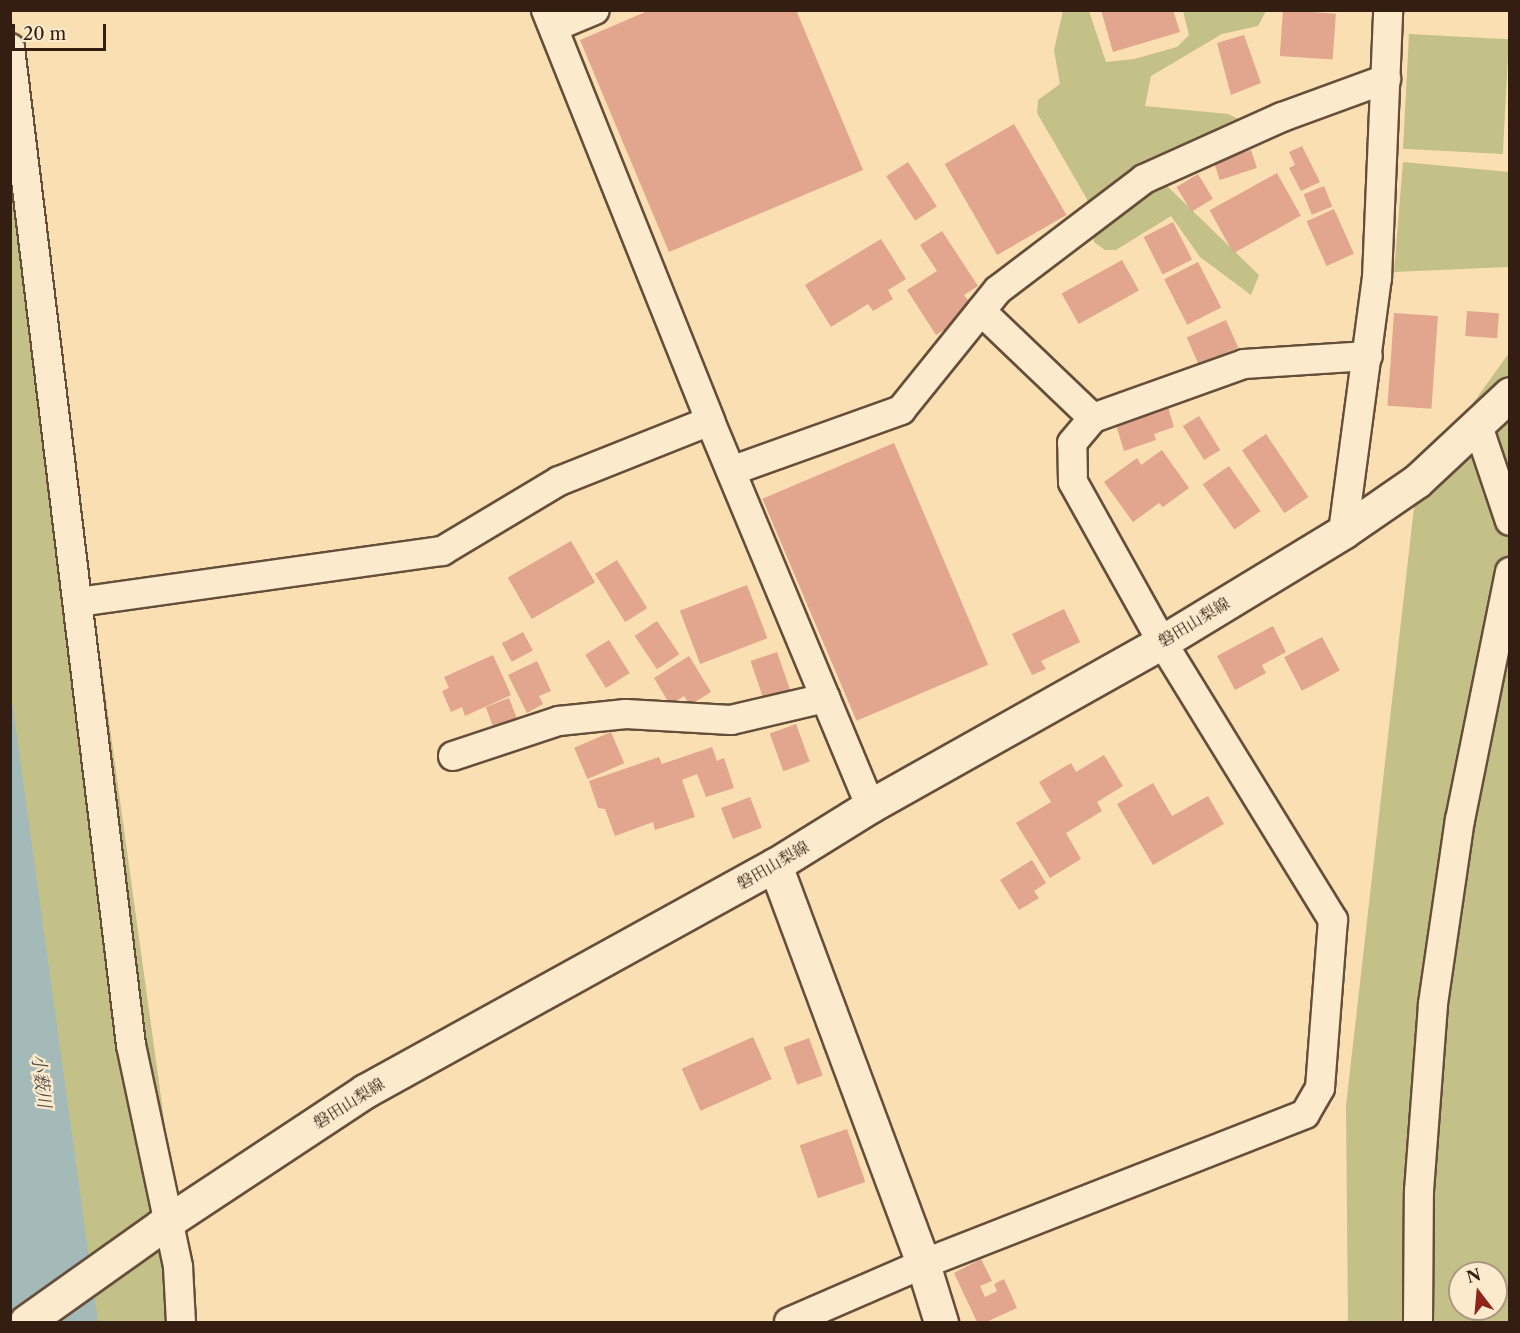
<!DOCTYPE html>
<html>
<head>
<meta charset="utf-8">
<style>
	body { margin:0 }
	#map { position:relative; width:1520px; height:1333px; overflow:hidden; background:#fadfb2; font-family:"Libre Caslon Text","Noto Serif JP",serif }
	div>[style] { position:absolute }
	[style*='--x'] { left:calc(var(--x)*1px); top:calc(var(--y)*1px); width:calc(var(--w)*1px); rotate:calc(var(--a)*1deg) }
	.green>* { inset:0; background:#c3c088; transform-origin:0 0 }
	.water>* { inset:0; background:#a4bab8 }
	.building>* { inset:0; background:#e2a58e; transform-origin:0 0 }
	.roads { filter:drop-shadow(2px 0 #664e3a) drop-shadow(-2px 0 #664e3a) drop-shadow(0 2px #664e3a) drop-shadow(0 -2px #664e3a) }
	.street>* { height:28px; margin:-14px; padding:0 14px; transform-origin:14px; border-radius:14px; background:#fceacd }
	.secondary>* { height:33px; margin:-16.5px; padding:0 16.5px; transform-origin:16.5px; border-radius:16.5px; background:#fceacd }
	span { translate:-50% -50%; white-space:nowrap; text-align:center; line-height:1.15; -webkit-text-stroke:4.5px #fceacd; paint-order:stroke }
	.street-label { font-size:16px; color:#341e12 }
	.water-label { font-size:18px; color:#564d44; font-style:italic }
	.frame { position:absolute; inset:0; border:12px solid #341e12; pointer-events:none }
	.north { position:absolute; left:1448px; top:1261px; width:60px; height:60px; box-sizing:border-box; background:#fceacd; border:2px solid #ac9882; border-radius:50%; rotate:344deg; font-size:16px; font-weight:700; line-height:24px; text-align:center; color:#341e12 }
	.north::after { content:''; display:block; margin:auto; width:21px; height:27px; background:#8f2418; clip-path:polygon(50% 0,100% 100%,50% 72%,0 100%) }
	.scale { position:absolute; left:12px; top:24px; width:94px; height:27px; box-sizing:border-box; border:3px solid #341e12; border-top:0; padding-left:8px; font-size:18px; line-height:21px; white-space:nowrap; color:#341e12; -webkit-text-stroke:4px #fceacd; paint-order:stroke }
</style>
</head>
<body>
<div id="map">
	<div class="green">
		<i style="clip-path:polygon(11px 11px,192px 1322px,11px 1322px)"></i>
		<i style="clip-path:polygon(1063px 11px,1089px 11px,1106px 62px,1134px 59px,1177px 47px,1189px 35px,1183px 11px,1266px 11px,1258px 26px,1222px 34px,1151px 76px,1145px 106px,1228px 114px,1269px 133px,1166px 185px,1259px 275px,1251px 295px,1200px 257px,1171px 216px,1116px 250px,1105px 250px,1094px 242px,1087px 199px,1037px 113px,1038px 100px,1060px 84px,1054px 50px)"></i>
		<i style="left:1409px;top:34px;width:100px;height:115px;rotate:3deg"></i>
		<i style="clip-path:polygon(1403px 162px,1509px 172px,1509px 267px,1394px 272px)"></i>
		<i style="clip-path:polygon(evenodd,1509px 353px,1509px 1322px,1348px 1322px,1346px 1106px,1417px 481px,1509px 353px,1460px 1273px,1496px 1273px,1496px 1309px,1460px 1309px,1460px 1273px)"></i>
	</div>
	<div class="water">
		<i style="clip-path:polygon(11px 694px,98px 1322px,11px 1322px)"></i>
	</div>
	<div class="building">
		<i style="clip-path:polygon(650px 10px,796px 10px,863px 170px,669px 252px,580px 40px)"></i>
		<i style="clip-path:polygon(1101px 10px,1173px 10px,1180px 32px,1113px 52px)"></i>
		<i style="left:1283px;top:10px;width:53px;height:46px;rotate:4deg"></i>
		<i style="clip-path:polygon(1244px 35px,1261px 83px,1231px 95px,1217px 43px)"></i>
		<i style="left:1014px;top:124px;width:105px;height:80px;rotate:60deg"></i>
		<i style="clip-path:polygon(1302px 146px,1320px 182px,1301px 191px,1289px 168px,1295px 165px,1289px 152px)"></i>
		<i style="left:1251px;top:150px;width:19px;height:39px;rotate:72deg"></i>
		<i style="left:908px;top:162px;width:53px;height:26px;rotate:57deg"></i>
		<i style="left:1277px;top:173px;width:49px;height:77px;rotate:61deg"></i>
		<i style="left:1198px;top:174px;width:29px;height:25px;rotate:59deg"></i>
		<i style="left:1324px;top:186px;width:22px;height:22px;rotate:68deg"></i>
		<i style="left:1334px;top:209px;width:49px;height:30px;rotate:66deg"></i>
		<i style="left:1173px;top:222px;width:42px;height:33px;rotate:63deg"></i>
		<i style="clip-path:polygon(942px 231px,978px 286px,964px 295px,970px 303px,962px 309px,966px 316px,936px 335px,907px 290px,937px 271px,920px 245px)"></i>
		<i style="clip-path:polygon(881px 239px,906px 279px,888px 290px,893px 299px,873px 311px,868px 304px,831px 327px,805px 285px)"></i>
		<i style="left:1122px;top:260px;width:35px;height:69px;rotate:61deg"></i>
		<i style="left:1198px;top:262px;width:51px;height:38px;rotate:63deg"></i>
		<i style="left:1467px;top:311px;width:32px;height:25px;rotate:4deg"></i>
		<i style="left:1394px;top:313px;width:44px;height:93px;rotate:4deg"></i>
		<i style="left:1226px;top:320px;width:30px;height:43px;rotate:66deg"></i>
		<i style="clip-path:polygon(1168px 407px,1174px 427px,1154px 434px,1156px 440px,1124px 451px,1116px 425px)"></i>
		<i style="left:1199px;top:416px;width:40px;height:19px;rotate:58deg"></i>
		<i style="left:1266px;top:434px;width:76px;height:29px;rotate:56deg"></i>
		<i style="left:894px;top:443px;width:241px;height:143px;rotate:67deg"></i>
		<i style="clip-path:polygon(1162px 450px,1189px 488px,1163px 507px,1159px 503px,1133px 522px,1104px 482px,1137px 458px,1141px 465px)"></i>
		<i style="left:1229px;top:466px;width:55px;height:32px;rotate:55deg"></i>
		<i style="left:571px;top:541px;width:48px;height:73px;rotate:60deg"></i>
		<i style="left:617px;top:560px;width:57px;height:26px;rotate:58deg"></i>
		<i style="left:747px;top:585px;width:57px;height:72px;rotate:69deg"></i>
		<i style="clip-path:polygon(1064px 609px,1080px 642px,1041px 661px,1046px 669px,1032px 675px,1012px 634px)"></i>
		<i style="left:657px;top:621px;width:40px;height:27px;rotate:56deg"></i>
		<i style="clip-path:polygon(1273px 626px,1286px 652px,1262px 665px,1266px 673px,1235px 690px,1217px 656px)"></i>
		<i style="left:523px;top:632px;width:21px;height:24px;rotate:62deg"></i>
		<i style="left:1322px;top:637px;width:38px;height:43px;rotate:62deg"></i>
		<i style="left:609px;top:640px;width:39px;height:28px;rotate:58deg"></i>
		<i style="left:777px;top:652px;width:40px;height:28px;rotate:71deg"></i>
		<i style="clip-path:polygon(493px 655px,511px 695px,465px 716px,462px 707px,451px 712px,442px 691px,449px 688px,444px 677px)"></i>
		<i style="clip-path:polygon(689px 656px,711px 692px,690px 705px,684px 696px,670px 705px,654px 678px)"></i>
		<i style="clip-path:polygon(537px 661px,551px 691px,539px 696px,543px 704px,527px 713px,508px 675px)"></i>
		<i style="left:509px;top:698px;width:22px;height:25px;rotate:69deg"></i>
		<i style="left:796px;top:724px;width:40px;height:28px;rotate:70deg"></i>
		<i style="left:611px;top:732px;width:34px;height:40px;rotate:67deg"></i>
		<i style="clip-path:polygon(712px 747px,717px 761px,724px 758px,734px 788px,706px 797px,697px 774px,682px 780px,695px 817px,655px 830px,653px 822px,615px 836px,605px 809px,598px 808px,589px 781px,659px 757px,662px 764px)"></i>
		<i style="clip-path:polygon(1104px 755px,1123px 786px,1097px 802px,1102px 811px,1066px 833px,1081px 859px,1050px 878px,1016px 823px,1051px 802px,1039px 782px,1071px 763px,1076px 772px)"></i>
		<i style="clip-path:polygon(1153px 783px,1172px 816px,1208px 796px,1224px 824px,1153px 865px,1117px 804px)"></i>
		<i style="left:750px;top:797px;width:33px;height:31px;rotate:69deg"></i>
		<i style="clip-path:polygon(1032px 860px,1046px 883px,1034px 891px,1039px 898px,1019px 910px,1000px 880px)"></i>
		<i style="left:753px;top:1037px;width:46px;height:78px;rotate:66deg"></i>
		<i style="left:809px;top:1038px;width:40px;height:27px;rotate:70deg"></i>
		<i style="left:847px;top:1129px;width:56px;height:50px;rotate:71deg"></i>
		<i style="clip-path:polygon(981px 1259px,992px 1281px,980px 1286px,985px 1297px,997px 1291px,994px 1284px,1004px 1279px,1017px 1308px,986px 1322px,977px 1322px,954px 1273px)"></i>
	</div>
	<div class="roads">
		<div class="street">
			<i style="--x:546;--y:10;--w:443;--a:68.2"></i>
			<i style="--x:710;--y:421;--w:417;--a:67.4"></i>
			<i style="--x:554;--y:27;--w:44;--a:-22.5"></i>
			<i style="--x:10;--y:48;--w:1004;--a:83.08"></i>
			<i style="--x:131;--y:1045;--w:227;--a:78"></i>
			<i style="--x:178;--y:1267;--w:55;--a:86.9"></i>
			<i style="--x:981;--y:311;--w:155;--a:43.7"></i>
			<i style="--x:1478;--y:426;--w:100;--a:71.4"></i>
			<i style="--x:731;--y:471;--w:181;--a:-19.7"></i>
			<i style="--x:901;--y:410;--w:154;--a:-51.1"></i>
			<i style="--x:998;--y:290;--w:183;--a:-37.2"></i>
			<i style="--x:1144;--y:179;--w:151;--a:-24.2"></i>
			<i style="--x:1282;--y:117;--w:111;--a:-20.1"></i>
			<i style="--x:1343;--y:532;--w:256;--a:-82.4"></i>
			<i style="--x:1377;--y:278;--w:268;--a:-87.6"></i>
			<i style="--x:79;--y:602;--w:367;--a:-8"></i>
			<i style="--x:442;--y:551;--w:136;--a:-30.9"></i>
			<i style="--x:559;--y:481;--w:162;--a:-21.7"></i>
			<i style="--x:453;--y:756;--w:112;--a:-18.3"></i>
			<i style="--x:559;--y:721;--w:67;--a:-6"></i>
			<i style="--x:626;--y:714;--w:105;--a:3.3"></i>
			<i style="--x:731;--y:720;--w:97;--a:-13.2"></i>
			<i style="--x:789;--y:1322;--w:146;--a:-23.4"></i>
			<i style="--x:923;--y:1264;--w:410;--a:-21.4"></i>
			<i style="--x:1305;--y:1114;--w:30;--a:-60"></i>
			<i style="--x:1320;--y:1088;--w:169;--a:-85.6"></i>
			<i style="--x:1333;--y:920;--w:326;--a:-121.6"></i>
			<i style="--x:1162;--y:642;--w:183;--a:-119.1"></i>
			<i style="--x:1073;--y:482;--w:39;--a:-91"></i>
			<i style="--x:1072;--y:443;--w:33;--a:-50"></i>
			<i style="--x:1093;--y:418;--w:160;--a:-19.7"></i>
			<i style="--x:1244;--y:364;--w:124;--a:-3.7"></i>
			<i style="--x:1418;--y:1322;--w:131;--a:-89.6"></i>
			<i style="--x:1419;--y:1191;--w:188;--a:-85.7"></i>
			<i style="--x:1433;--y:1004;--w:186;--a:-81.7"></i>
			<i style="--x:1460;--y:820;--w:253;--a:-78.6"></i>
		</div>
		<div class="secondary">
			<i style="--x:775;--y:865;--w:426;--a:69.6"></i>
			<i style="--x:923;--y:1264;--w:61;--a:72.8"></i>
			<i style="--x:26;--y:1322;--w:166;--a:-35.4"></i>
			<i style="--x:161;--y:1226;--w:245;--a:-33.5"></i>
			<i style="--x:365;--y:1091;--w:468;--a:-28.9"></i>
			<i style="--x:775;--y:865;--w:112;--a:-31.8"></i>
			<i style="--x:870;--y:806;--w:335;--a:-29.3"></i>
			<i style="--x:1162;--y:642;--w:212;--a:-31.3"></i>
			<i style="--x:1343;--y:532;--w:90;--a:-34.6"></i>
			<i style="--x:1417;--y:481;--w:127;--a:-43.1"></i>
		</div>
	</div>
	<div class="street-label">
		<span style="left:1194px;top:622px;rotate:-31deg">磐田山梨線</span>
		<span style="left:773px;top:865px;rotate:-30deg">磐田山梨線</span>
		<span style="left:349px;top:1103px;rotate:-32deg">磐田山梨線</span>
	</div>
	<div class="water-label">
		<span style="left:41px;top:1081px;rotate:83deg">小薮川</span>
	</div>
	<div class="frame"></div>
	<div class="north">N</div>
	<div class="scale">20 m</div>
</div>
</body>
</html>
